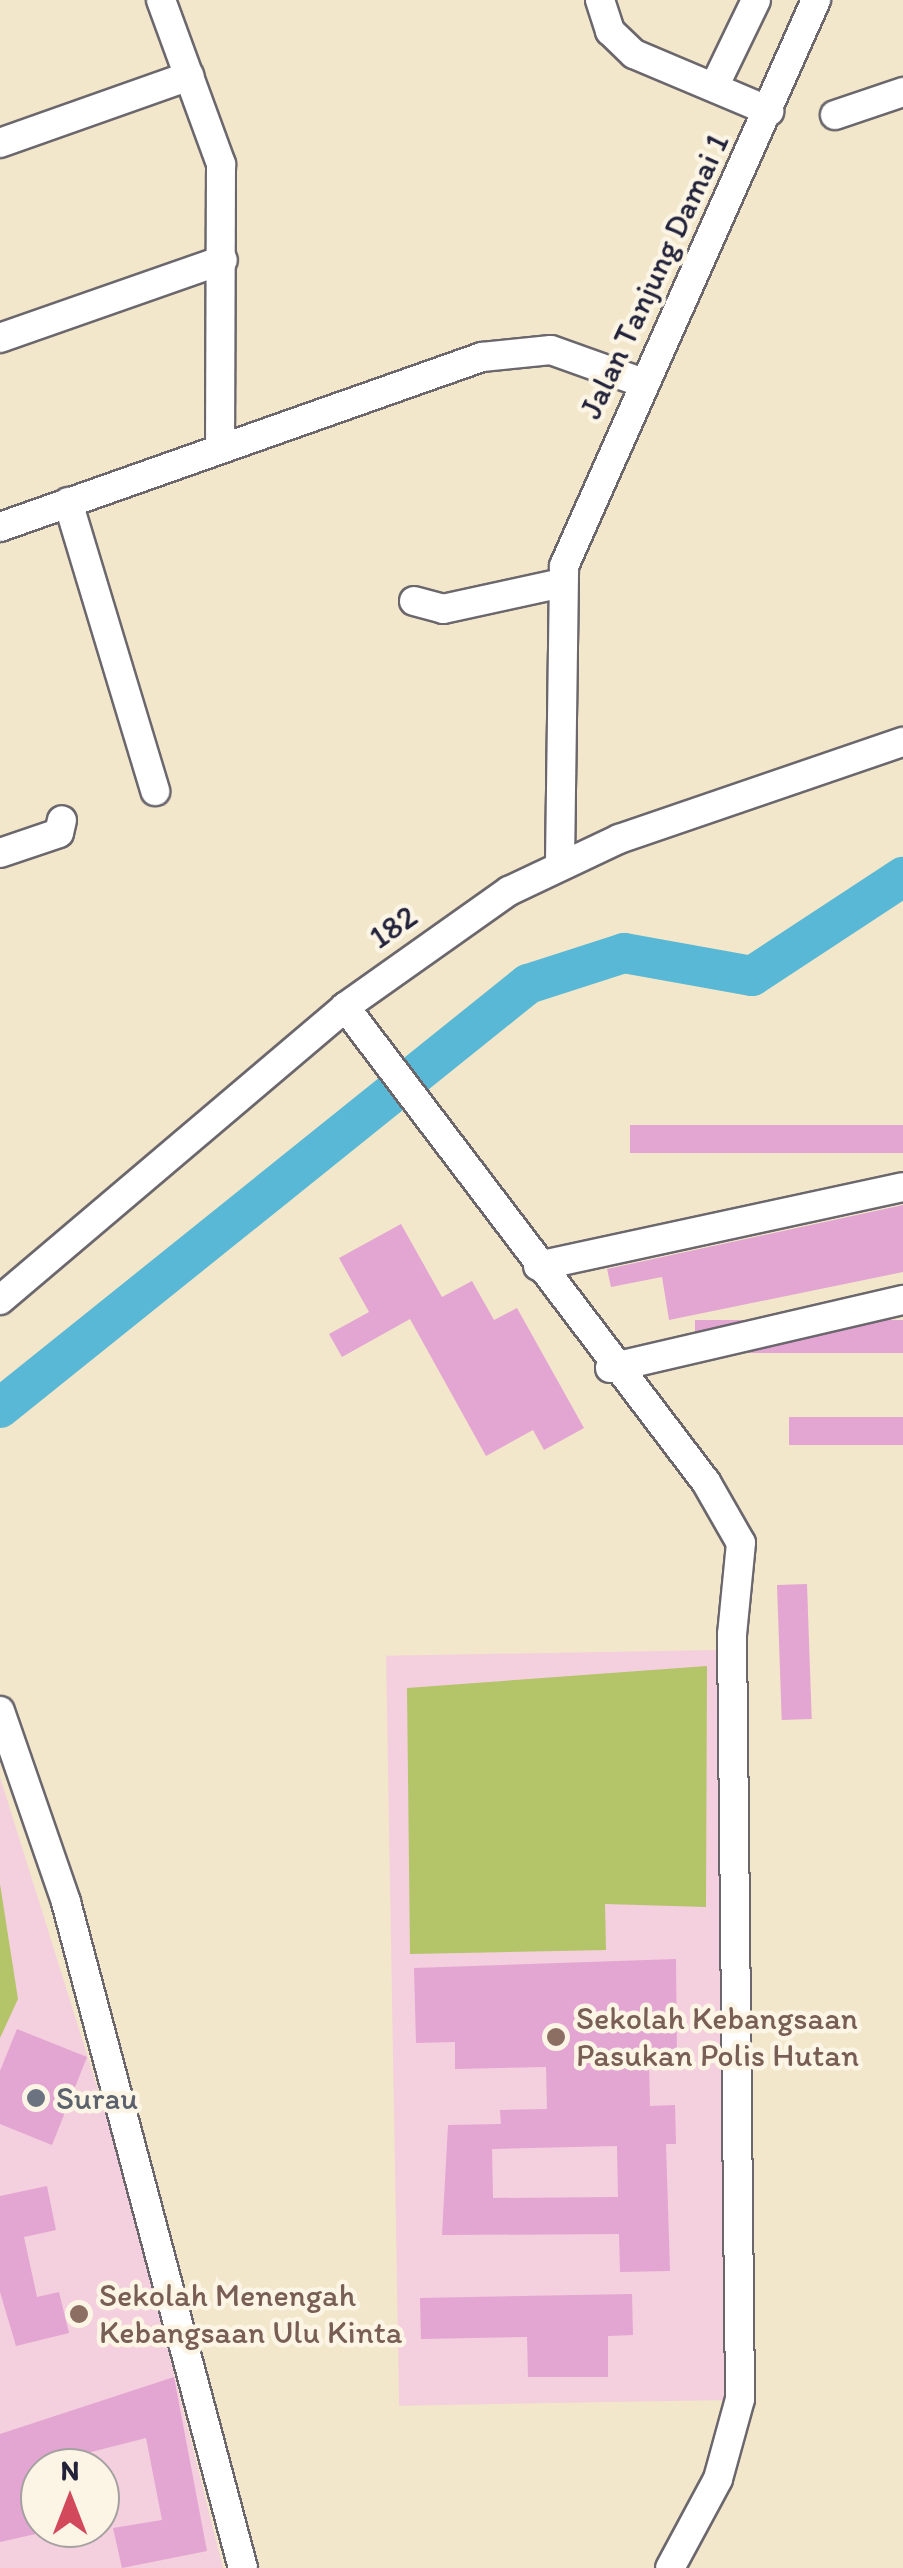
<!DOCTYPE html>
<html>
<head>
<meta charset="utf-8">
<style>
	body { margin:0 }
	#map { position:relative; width:903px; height:2568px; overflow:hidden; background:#f2e7cb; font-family:Itim,sans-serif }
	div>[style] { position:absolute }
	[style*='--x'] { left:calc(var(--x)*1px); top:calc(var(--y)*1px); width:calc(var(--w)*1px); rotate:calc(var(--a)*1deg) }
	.built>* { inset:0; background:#f4cfdd; transform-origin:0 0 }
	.green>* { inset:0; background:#b3c568 }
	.river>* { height:40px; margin:-20px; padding:0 20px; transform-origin:20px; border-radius:20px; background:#58b8d6 }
	.building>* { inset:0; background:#e3a5d2; transform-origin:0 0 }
	.roads { filter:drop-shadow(2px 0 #6b676d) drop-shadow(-2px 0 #6b676d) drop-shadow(0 2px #6b676d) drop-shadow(0 -2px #6b676d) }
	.minor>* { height:28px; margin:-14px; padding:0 14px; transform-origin:14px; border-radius:14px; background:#fff }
	.dots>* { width:28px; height:28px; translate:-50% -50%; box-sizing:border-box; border:5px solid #fcf5e5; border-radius:50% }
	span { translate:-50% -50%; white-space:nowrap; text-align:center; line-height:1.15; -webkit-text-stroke:9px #fcf5e5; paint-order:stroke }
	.street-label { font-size:32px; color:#22223b }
	.education-label { font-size:32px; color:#785e54 }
	.left { translate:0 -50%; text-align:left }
	.worship-label { font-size:32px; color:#5b616d }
	.north { position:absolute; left:20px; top:2448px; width:100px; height:100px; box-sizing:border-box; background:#fcf5e5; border:2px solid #a5a1a1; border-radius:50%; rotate:0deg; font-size:28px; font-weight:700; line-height:40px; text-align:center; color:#22223b }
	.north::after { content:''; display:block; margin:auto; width:35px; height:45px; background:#d1495b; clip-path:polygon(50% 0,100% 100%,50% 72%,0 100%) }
</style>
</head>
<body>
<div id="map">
	<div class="built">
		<i style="left:717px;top:1650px;width:750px;height:331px;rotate:89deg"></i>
		<i style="clip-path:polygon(evenodd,0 1777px,120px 2160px,223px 2568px,0 2568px,0 1777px,40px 2468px,100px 2468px,100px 2528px,40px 2528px,40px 2468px)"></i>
	</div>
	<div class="green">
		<i style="clip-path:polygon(707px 1666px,706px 1907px,605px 1904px,606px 1950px,410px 1954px,407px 1688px)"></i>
		<i style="clip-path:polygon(0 1884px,18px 1999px,0 2038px)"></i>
	</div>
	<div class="river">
		<i style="--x:0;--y:1408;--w:677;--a:-38.77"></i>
		<i style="--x:528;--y:984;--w:101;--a:-17.9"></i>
		<i style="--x:624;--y:953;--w:130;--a:10.2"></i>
		<i style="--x:752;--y:976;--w:181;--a:-33.3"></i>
	</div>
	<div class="building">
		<i style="left:903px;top:1125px;width:28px;height:273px;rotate:90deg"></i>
		<i style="clip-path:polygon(903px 1205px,903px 1272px,669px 1320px,662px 1277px,611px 1287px,607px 1269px)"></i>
		<i style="clip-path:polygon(401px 1224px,442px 1297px,472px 1281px,494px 1320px,517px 1308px,584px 1428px,544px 1450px,533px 1430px,486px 1456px,410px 1319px,342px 1357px,329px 1334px,369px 1312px,339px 1258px)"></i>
		<i style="left:903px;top:1320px;width:33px;height:208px;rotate:90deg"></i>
		<i style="left:903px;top:1417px;width:28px;height:114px;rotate:90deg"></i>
		<i style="left:807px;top:1584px;width:135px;height:30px;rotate:88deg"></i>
		<i style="clip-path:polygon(evenodd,676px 1959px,677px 2063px,649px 2064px,650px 2106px,675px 2105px,676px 2144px,666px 2144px,670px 2271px,620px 2272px,619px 2234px,442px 2235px,448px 2125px,501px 2124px,500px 2110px,547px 2109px,546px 2067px,455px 2069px,455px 2042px,416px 2043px,414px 1968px,676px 1959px,617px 2146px,618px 2197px,493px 2198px,492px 2149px,617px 2146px)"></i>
		<i style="clip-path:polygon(17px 2029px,87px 2057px,52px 2145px,0 2124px,0 2071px)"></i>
		<i style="clip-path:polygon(47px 2186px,56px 2230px,24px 2237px,37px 2297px,59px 2292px,69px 2333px,16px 2346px,0 2292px,0 2196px)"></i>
		<i style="clip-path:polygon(632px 2294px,633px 2335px,608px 2336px,608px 2377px,528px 2377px,527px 2337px,421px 2339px,420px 2298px)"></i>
		<i style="clip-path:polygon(174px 2377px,207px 2551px,122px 2568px,113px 2528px,162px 2520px,146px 2438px,40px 2465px,40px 2533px,0 2542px,0 2434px)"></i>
	</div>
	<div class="roads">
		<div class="minor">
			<i style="--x:161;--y:0;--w:175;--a:69.9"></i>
			<i style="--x:221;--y:164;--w:284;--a:90.2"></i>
			<i style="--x:600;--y:0;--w:33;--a:72"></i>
			<i style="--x:610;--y:31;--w:33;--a:44"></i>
			<i style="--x:634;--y:54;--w:147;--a:22.9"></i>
			<i style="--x:715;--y:85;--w:94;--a:-64.2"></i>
			<i style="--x:835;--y:115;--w:72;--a:-18.7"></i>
			<i style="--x:0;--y:143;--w:201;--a:-19.5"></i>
			<i style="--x:0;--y:338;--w:236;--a:-19.3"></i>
			<i style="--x:68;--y:502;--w:302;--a:73.2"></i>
			<i style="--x:0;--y:527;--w:511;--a:-19.43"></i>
			<i style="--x:482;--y:357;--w:69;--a:-5.8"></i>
			<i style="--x:551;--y:350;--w:98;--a:19.7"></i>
			<i style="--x:414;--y:601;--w:30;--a:15"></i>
			<i style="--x:443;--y:609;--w:122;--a:-12.3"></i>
			<i style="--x:0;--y:853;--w:62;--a:-18.7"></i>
			<i style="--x:59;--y:833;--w:13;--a:-77"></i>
			<i style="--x:560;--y:862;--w:296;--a:-89.2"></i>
			<i style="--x:564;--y:566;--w:620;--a:-66"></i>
			<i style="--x:345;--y:1007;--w:597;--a:52.77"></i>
			<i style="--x:706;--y:1482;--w:70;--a:60.2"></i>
			<i style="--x:741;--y:1543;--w:91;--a:95.6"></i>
			<i style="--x:732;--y:1634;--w:765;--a:89.4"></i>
			<i style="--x:740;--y:2399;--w:83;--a:105.4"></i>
			<i style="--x:718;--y:2479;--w:101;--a:118.3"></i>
			<i style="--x:538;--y:1266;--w:373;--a:-12.2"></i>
			<i style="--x:0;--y:1300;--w:453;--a:-40.3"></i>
			<i style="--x:345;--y:1007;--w:201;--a:-35.3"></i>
			<i style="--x:509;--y:891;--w:122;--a:-25.3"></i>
			<i style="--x:619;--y:839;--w:300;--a:-18.9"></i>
			<i style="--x:610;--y:1368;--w:301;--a:-13.1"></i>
			<i style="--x:0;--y:1711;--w:202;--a:70.9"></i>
			<i style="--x:66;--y:1902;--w:689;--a:75.12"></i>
		</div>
	</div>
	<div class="dots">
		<i style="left:556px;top:2037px;background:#8d6e63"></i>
		<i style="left:36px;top:2098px;background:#6b7280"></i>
		<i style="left:79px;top:2314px;background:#8d6e63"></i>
	</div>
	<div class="street-label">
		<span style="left:654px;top:276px;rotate:-65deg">Jalan Tanjung Damai 1</span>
		<span style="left:393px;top:927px;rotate:-35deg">182</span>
	</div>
	<div class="education-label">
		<span class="left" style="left:576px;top:2037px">Sekolah Kebangsaan<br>Pasukan Polis Hutan</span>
		<span class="left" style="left:99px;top:2314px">Sekolah Menengah<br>Kebangsaan Ulu Kinta</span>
	</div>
	<div class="worship-label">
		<span class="left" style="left:56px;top:2098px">Surau</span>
	</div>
	<div class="north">N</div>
</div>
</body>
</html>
